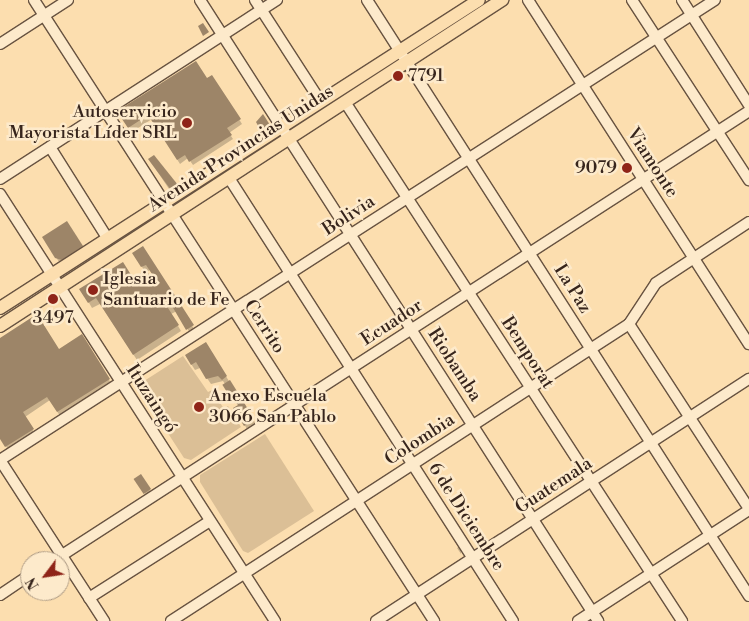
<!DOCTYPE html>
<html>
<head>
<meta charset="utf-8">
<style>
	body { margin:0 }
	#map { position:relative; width:749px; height:621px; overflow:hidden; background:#fcdeaf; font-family:"Libre Bodoni",serif }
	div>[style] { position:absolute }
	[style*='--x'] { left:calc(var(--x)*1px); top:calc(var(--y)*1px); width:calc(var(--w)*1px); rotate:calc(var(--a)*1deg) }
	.green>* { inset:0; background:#dbbf96 }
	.shadow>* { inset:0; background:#0003 }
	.building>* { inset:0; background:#9d8568; transform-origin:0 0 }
	.roads { filter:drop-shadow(1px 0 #685341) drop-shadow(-1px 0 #685341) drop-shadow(0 1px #685341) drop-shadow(0 -1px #685341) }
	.minor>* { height:10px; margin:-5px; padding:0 5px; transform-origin:5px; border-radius:5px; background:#fdeacb }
	.major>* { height:12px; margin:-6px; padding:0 6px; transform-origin:6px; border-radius:6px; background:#fcdeaf }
	.dots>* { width:14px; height:14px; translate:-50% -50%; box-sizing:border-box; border:2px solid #fdeacb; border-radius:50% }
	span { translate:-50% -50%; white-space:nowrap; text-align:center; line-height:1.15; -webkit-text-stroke:5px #fdeacb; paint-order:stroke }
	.poi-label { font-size:18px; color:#37251c }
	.left { translate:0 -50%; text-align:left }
	.right { translate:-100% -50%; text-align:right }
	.street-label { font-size:18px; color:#37251c }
	.north { position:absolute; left:20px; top:551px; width:50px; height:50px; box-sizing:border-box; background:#fdeacb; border:1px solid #ae9b85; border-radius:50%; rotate:239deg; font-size:14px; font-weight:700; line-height:20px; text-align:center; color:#37251c }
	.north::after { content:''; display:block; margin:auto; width:18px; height:22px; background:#8f2418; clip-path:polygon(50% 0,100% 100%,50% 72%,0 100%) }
</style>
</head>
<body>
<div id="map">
	<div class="green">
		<i style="clip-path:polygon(183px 356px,208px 392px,212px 390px,224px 409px,228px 406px,241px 427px,191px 460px,184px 458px,140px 390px,141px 383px)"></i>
		<i style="clip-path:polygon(265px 434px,314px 511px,248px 553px,243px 551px,200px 482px,200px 475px)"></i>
	</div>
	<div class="shadow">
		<i style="clip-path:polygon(212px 76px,242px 124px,229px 133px,233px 139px,193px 165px,188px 158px,180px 164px,152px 119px,132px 132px,122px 115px)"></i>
		<i style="clip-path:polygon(149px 159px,177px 185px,180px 189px,171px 192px)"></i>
		<i style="clip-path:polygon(67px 223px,85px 251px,65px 264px,59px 262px,44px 238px)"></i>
		<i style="clip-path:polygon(evenodd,142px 247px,196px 332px,191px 335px,177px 311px,171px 314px,181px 331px,137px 360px,100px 304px,92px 308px,81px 289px,133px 280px,145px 272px,134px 253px,142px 247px,150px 270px,155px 278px,151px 280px,146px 272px,150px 270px)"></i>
		<i style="clip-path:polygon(81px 336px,111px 383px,60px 416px,50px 400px,25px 417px,35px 434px,9px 451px,0 437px,0 339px,59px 350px)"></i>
		<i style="clip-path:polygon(205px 343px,256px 424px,247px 429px,235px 409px,239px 406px,223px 381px,211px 384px,200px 368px,195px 370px,186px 356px)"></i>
		<i style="clip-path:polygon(141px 476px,151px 492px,146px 495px,135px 480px)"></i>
		<i style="clip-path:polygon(460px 546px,461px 548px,461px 554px,457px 548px)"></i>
	</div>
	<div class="building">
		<i style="clip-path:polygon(203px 23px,209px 32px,203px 36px,198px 26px)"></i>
		<i style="clip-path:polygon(196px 61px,207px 78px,212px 75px,241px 119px,227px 128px,232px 135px,189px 162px,185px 155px,177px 160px,148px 115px,128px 128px,120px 116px,122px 108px)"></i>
		<i style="clip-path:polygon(263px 114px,270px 125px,261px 131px,256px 122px)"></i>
		<i style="clip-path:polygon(154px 155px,178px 185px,171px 190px,148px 159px)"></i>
		<i style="clip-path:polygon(67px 221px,83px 246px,62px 260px,55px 258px,42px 237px)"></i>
		<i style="clip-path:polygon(143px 246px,194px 325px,186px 330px,172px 306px,168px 308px,179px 325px,133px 355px,96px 298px,88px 303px,79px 289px,123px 262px,133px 278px,146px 270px,151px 278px,154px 277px,146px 265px,141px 267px,132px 253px)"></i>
		<i style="clip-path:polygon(37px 314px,59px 349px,82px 334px,110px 379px,57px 412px,47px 397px,23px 412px,34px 429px,5px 447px,0 439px,0 338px)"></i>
		<i style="clip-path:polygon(206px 342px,227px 376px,222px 380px,218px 376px,206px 379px,196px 362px,191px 365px,185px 355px)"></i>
		<i style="left:230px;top:380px;width:15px;height:9px;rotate:58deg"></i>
		<i style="clip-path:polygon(240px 396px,254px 419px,244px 426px,233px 408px,238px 405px,234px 400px)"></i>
		<i style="left:141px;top:474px;width:18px;height:9px;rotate:56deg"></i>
	</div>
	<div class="roads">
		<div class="minor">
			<i style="--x:34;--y:0;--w:739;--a:57.21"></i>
			<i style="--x:200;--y:0;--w:738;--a:57.34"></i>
			<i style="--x:255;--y:0;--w:121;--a:57.1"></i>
			<i style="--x:367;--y:0;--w:708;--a:57.34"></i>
			<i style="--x:528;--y:0;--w:409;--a:57.3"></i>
			<i style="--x:632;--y:0;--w:215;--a:57"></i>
			<i style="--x:682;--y:0;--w:125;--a:57.5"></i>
			<i style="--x:0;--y:44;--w:81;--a:-32.9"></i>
			<i style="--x:345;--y:102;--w:619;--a:57"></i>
			<i style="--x:50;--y:147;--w:109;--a:57.8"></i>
			<i style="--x:229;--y:178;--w:526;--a:57.34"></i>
			<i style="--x:0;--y:179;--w:330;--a:-32.9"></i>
			<i style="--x:0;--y:194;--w:508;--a:57.22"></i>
			<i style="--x:629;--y:324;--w:221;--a:57"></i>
			<i style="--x:0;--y:460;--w:850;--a:-32.76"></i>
			<i style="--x:0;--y:460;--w:192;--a:57.1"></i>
			<i style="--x:53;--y:561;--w:829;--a:-32.88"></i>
			<i style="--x:0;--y:595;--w:36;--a:-34"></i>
			<i style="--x:89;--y:598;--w:143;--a:-32.5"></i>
			<i style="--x:171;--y:621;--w:546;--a:-32.96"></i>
			<i style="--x:629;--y:324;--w:49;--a:-56.6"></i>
			<i style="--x:656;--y:283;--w:111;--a:-33.3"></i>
			<i style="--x:376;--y:621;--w:445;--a:-33"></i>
			<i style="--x:578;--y:621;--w:204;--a:-33"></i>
		</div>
		<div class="major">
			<i style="--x:0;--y:308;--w:569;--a:-32.74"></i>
			<i style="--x:0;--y:326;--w:599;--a:-33"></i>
		</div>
	</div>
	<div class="dots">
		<i style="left:398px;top:76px;background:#8f2418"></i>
		<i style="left:187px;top:123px;background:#8f2418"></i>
		<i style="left:627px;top:168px;background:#8f2418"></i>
		<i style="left:93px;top:290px;background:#8f2418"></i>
		<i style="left:53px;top:299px;background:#8f2418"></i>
		<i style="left:199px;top:407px;background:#8f2418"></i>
	</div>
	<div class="poi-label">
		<span class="left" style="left:408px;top:76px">7791</span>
		<span class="right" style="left:177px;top:123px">Autoservicio<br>Mayorista Líder SRL</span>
		<span class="right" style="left:617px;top:168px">9079</span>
		<span class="left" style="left:103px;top:290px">Iglesia<br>Santuario de Fe</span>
		<span style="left:53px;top:318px">3497</span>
		<span class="left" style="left:209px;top:407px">Anexo Escuela<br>3066 San Pablo</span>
	</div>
	<div class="street-label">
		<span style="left:241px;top:149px;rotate:-33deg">Avenida Provincias Unidas</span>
		<span style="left:652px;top:163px;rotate:57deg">Viamonte</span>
		<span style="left:349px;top:216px;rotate:-33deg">Bolivia</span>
		<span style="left:572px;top:289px;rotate:58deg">La Paz</span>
		<span style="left:392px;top:323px;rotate:-33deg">Ecuador</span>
		<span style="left:264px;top:327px;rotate:57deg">Cerrito</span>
		<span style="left:527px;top:353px;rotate:57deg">Bemporat</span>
		<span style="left:454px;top:365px;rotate:57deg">Riobamba</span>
		<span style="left:151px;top:399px;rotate:57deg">Ituzaingó</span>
		<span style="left:420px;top:440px;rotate:-33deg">Colombia</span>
		<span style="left:554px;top:486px;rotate:-33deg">Guatemala</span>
		<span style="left:466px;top:517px;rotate:57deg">6 de Diciembre</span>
	</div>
	<div class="north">N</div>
</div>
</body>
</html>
